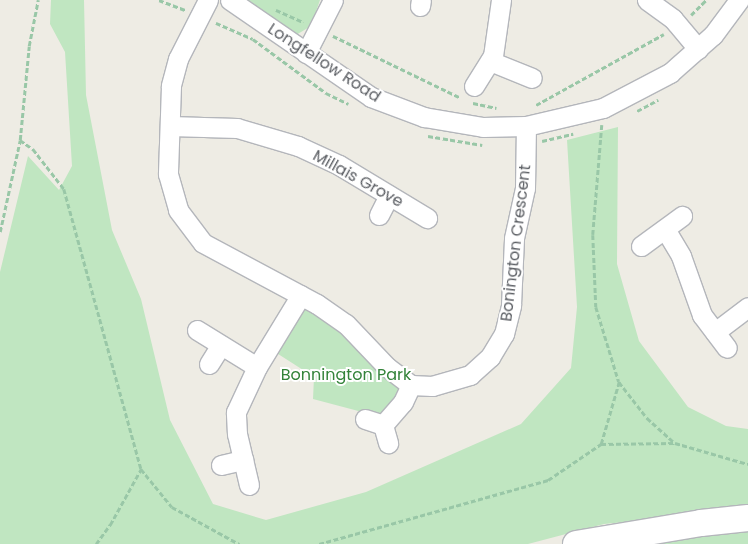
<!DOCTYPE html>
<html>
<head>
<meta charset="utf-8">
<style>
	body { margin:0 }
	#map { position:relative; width:748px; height:544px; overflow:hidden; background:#eeece4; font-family:Poppins,sans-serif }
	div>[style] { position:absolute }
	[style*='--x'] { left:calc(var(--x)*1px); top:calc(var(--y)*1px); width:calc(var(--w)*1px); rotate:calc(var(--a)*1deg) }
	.green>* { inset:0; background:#c0e6c1 }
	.path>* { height:2.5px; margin-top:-1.25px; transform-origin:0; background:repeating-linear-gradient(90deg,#99c7a7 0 5px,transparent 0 7.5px) }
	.roads { filter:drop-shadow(1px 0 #b4b6bb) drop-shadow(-1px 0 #b4b6bb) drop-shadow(0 1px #b4b6bb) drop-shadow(0 -1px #b4b6bb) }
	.street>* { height:19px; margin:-9.5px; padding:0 9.5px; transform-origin:9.5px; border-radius:9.5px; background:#fff }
	.secondary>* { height:26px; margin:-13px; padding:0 13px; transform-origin:13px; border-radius:13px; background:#fff }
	span { translate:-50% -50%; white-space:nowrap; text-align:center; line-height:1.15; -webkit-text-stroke:4px #fff; paint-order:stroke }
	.street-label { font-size:16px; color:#5c5f64 }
	.park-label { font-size:16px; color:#34833a }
</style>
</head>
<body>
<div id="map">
	<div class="green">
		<i style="clip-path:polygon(51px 0,84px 0,86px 95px,112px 230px,141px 299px,170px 420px,213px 504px,266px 520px,366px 492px,521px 424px,571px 368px,577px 307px,567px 140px,618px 127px,617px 264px,639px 341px,688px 407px,726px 426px,748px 429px,748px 510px,604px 524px,528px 544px,0 544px,0 272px,28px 156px,59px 190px,72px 166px,65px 52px,50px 24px)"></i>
		<i style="clip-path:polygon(248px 0,320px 0,311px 26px,296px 35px)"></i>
		<i style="clip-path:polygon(305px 305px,340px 325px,399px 386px,400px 396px,381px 417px,313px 399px,314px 377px,275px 352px)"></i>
		<i style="clip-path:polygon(748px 531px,748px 544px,645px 544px,666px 539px)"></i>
	</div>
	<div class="path">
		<i style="--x:159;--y:0;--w:28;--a:21"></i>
		<i style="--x:276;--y:10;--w:30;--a:24"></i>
		<i style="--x:691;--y:15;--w:21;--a:-45"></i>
		<i style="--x:216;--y:23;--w:40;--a:23.4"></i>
		<i style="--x:253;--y:39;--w:91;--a:36.5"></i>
		<i style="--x:326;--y:93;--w:25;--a:26"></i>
		<i style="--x:333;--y:36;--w:142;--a:25.8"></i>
		<i style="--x:473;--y:103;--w:24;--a:12"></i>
		<i style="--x:536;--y:105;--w:146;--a:-29"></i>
		<i style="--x:637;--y:111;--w:24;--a:-28"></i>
		<i style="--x:602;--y:125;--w:110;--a:94.7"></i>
		<i style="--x:593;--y:235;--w:72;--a:87.6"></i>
		<i style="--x:596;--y:307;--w:78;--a:73"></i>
		<i style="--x:619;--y:382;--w:46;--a:52.1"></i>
		<i style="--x:647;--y:418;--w:38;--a:42"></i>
		<i style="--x:428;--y:136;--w:55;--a:9.5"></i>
		<i style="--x:20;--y:140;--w:16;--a:35"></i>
		<i style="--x:33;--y:149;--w:51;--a:52.2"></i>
		<i style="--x:64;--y:189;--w:290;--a:74.6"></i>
		<i style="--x:141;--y:469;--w:49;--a:50.8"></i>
		<i style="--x:172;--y:507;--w:77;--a:28.9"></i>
		<i style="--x:542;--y:141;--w:32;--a:-13"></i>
		<i style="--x:0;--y:232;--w:94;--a:-77.7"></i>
		<i style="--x:20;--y:140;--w:94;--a:-84.5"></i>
		<i style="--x:29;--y:46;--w:47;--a:-78.9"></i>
		<i style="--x:601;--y:444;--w:65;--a:-73.8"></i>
		<i style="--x:96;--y:544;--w:24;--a:-54"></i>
		<i style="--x:110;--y:525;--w:64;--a:-61"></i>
		<i style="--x:319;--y:544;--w:238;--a:-15.6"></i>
		<i style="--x:548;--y:480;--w:64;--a:-34.2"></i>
		<i style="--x:601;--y:444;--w:74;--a:-0.8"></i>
		<i style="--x:675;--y:443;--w:76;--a:16"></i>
	</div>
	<div class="roads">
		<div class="street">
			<i style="--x:208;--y:0;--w:66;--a:117"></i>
			<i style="--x:178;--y:59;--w:28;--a:105"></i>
			<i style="--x:171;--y:86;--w:88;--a:92"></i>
			<i style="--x:168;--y:174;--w:37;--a:74"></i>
			<i style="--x:178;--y:210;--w:41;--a:52.9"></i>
			<i style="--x:203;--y:243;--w:129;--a:28.2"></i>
			<i style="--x:317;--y:304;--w:35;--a:35"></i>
			<i style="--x:346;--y:324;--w:59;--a:46.4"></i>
			<i style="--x:387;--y:367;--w:30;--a:37"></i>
			<i style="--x:411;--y:385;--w:21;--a:3"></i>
			<i style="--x:432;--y:386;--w:40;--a:-16"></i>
			<i style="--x:470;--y:375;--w:27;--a:-42"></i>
			<i style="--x:490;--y:357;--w:27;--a:-59"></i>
			<i style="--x:504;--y:334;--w:30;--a:-76"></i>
			<i style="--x:511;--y:305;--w:67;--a:-87.4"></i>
			<i style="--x:514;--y:238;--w:51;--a:-77.6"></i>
			<i style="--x:525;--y:188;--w:62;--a:-89.1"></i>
			<i style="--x:230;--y:0;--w:171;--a:34.5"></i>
			<i style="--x:371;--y:97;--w:57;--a:20.7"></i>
			<i style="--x:424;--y:117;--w:60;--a:9.6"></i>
			<i style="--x:483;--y:127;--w:43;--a:-1.3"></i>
			<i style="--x:526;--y:126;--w:79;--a:-13.2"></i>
			<i style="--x:603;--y:108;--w:76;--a:-27.6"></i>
			<i style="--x:670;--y:73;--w:57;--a:-41.5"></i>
			<i style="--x:713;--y:35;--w:44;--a:-53.4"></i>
			<i style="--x:647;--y:0;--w:32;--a:36"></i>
			<i style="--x:673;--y:19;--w:39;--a:50"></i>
			<i style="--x:420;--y:6;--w:6;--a:-81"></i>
			<i style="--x:306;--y:53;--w:59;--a:-63"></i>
			<i style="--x:490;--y:61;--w:45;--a:22"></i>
			<i style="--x:474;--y:86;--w:36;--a:-58"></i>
			<i style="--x:493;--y:56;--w:57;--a:-81.9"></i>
			<i style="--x:170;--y:126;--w:67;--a:1.7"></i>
			<i style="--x:237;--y:128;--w:64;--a:16.4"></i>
			<i style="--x:298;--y:146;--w:45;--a:24.9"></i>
			<i style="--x:339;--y:165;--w:103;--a:31.1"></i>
			<i style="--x:379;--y:215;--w:22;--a:-63"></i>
			<i style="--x:665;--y:229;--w:31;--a:59"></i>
			<i style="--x:681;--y:256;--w:63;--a:70.4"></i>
			<i style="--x:702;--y:315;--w:41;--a:52.9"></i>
			<i style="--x:641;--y:246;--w:51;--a:-36.2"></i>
			<i style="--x:197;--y:330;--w:70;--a:31.7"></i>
			<i style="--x:715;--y:332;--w:41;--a:-37.1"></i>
			<i style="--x:209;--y:364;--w:22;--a:-58"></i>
			<i style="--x:365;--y:419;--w:19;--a:18"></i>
			<i style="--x:383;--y:425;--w:19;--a:74"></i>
			<i style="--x:383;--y:425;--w:30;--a:-49"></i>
			<i style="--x:403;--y:402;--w:19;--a:-65"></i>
			<i style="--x:221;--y:465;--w:23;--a:-13"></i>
			<i style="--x:249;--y:485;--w:52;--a:-103.2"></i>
			<i style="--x:237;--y:434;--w:22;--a:-93"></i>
			<i style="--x:236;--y:412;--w:50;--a:-65"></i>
			<i style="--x:257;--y:367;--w:84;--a:-58.6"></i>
		</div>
		<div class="secondary">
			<i style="--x:576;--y:544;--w:127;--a:-9.5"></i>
			<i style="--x:701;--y:523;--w:47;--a:-6.1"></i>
		</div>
	</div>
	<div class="street-label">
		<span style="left:324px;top:63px;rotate:33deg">Longfellow Road</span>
		<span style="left:358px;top:179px;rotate:29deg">Millais Grove</span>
		<span style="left:516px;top:243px;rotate:-83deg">Bonington Crescent</span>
	</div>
	<div class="park-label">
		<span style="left:346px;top:375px">Bonnington Park</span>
	</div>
</div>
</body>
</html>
